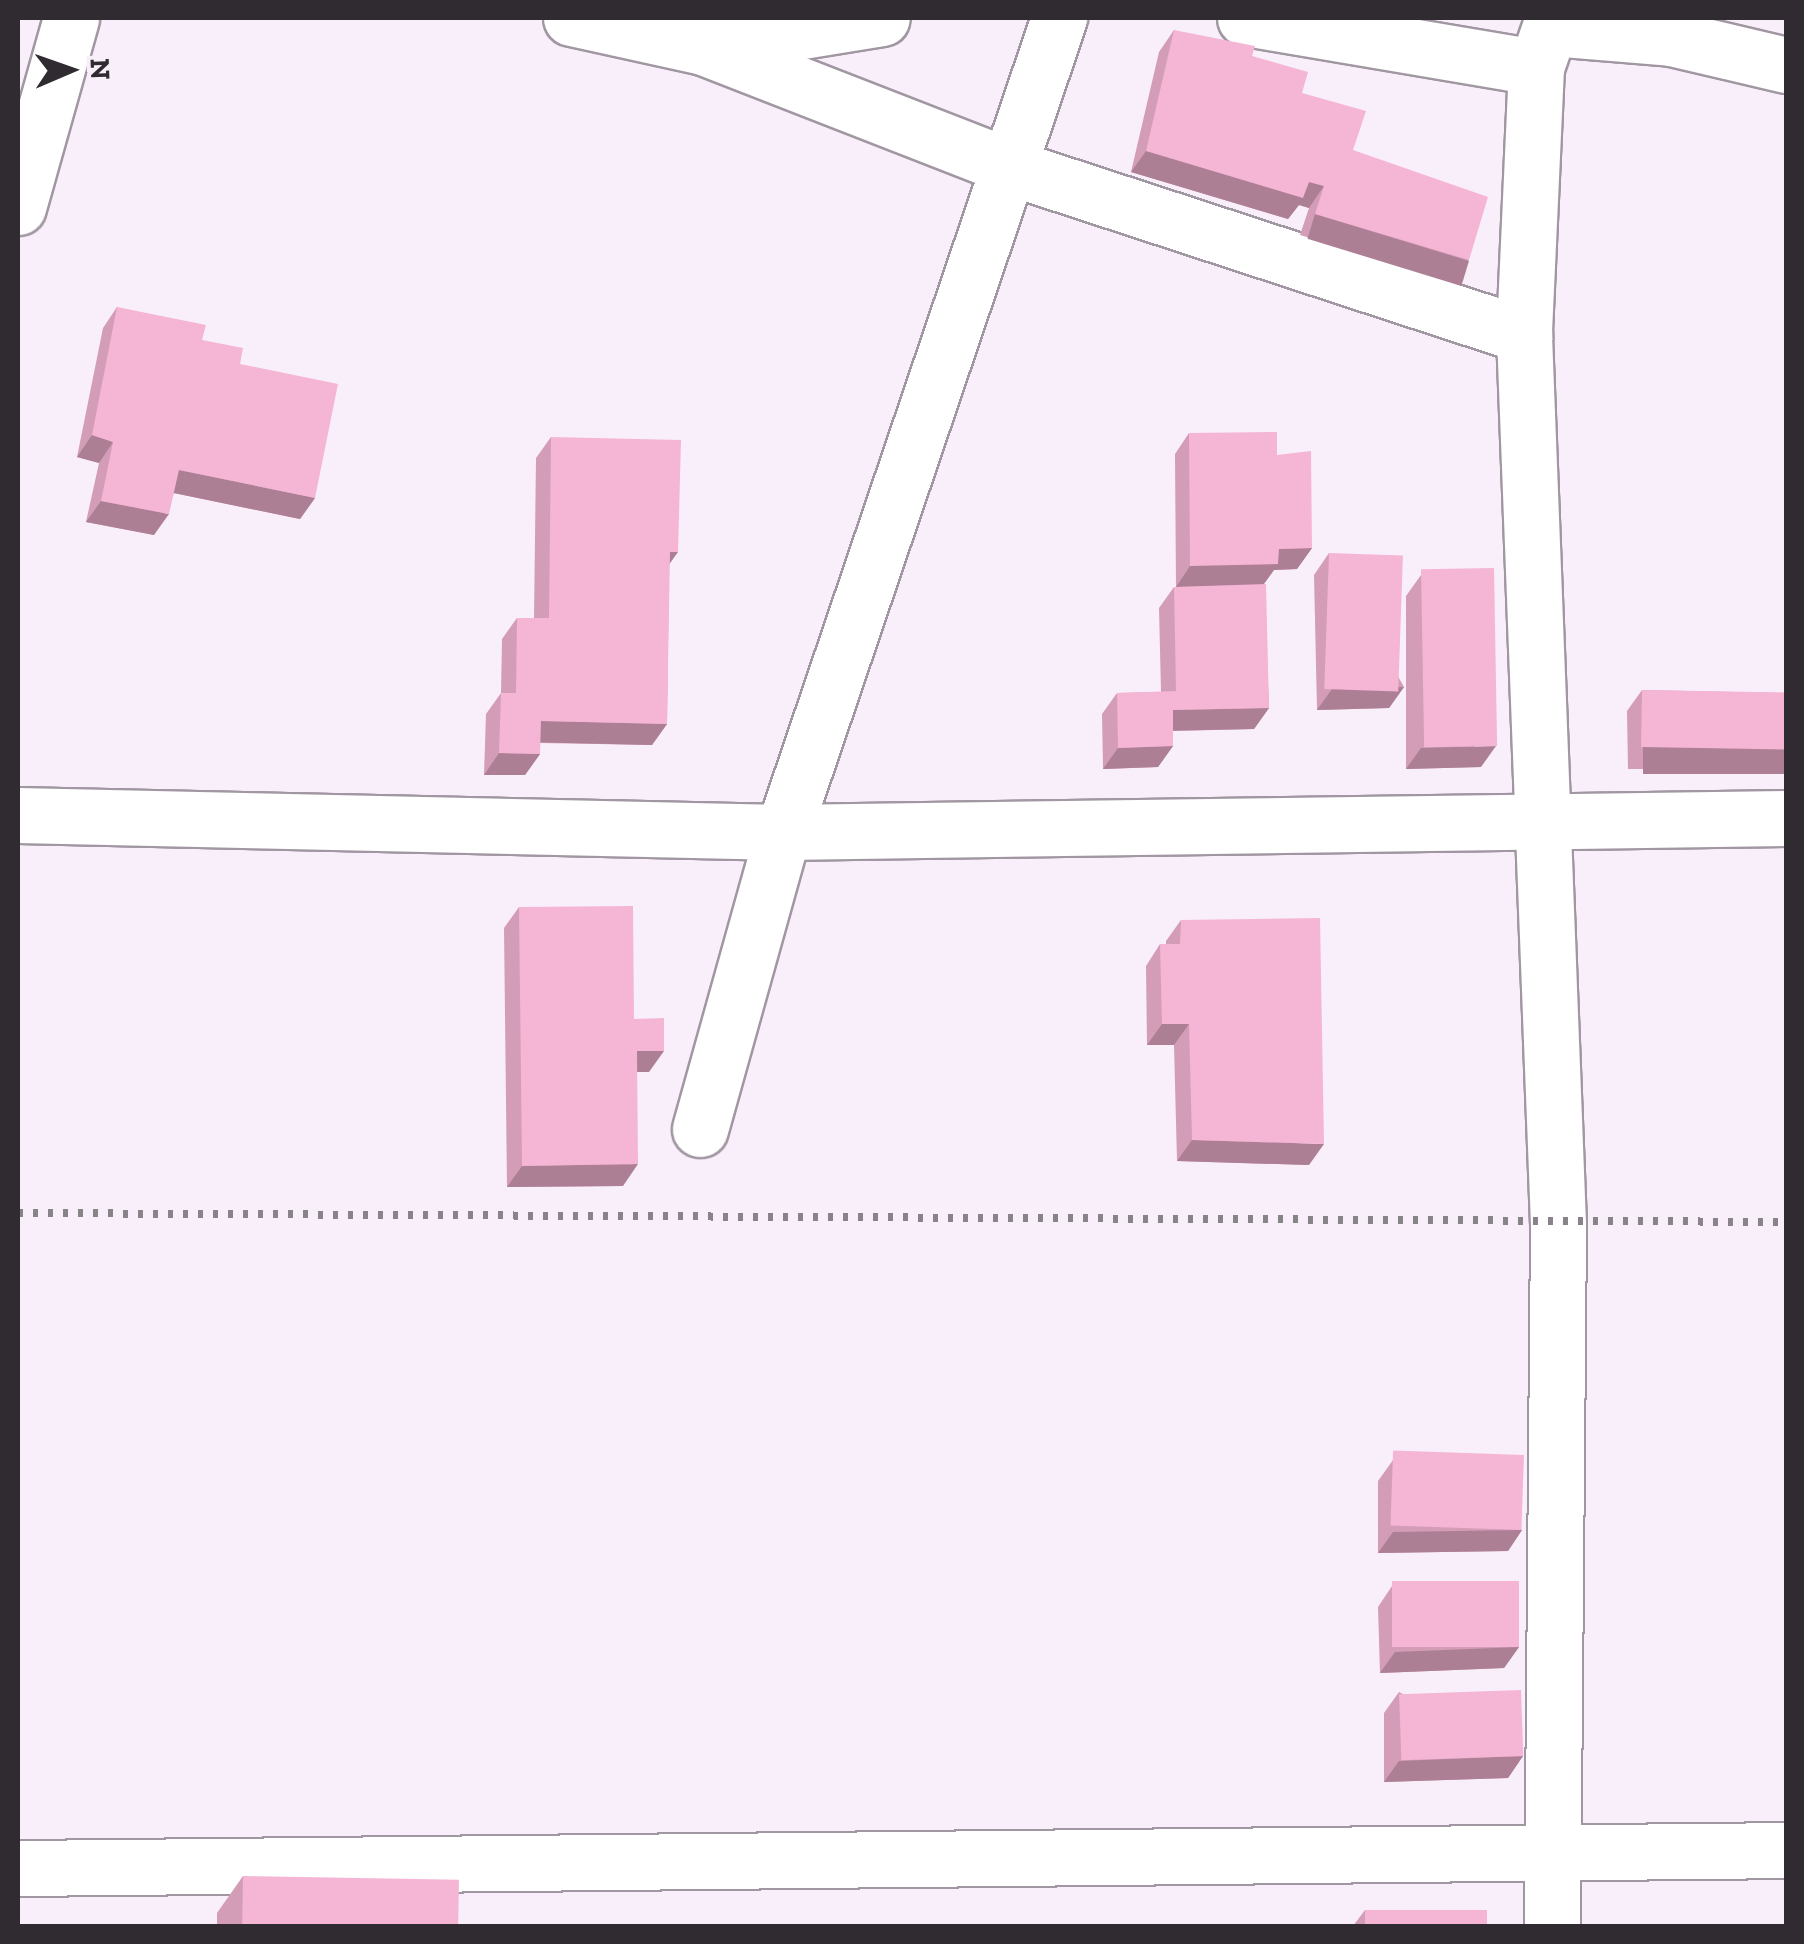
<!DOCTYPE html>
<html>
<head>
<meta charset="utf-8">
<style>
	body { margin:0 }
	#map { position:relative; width:1804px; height:1944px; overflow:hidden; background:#f9effa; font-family:"Zilla Slab",serif }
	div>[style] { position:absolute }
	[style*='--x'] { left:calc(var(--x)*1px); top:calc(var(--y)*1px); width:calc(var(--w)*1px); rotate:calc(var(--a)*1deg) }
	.roads { filter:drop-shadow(2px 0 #a197a2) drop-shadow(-2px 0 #a197a2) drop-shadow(0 2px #a197a2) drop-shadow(0 -2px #a197a2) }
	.street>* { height:55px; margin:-27.5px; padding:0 27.5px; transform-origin:27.5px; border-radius:27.5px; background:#fff }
	.secondary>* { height:55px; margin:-27.5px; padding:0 27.5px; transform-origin:27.5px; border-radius:27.5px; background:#fff }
	.rail>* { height:8px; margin-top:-4px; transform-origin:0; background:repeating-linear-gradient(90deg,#888289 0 5px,transparent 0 15px) }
	.wall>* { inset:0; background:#d39cb7 }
	.shaded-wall>* { inset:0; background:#ac7f95; transform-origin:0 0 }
	.building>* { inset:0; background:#f5b5d5; transform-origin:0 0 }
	span { translate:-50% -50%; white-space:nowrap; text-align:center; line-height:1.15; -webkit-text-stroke:8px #f9effa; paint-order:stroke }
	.frame { position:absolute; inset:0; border:20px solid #2f2b30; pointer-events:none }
	.north { position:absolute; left:20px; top:20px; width:100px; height:100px; -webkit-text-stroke:8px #f9effa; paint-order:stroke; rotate:88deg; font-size:28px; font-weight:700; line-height:40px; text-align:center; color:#2f2b30 }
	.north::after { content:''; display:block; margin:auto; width:35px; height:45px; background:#2f2b30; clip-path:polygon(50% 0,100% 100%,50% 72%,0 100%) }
</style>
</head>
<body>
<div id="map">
	<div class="roads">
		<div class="street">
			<i style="--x:571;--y:18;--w:135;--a:12.4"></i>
			<i style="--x:703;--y:47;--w:181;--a:-9.2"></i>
			<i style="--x:1245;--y:18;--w:295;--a:9.6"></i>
			<i style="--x:1552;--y:28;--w:119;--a:4.8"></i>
			<i style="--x:1671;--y:38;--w:118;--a:13.2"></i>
			<i style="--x:703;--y:47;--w:333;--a:21.3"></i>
			<i style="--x:1013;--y:168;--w:538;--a:18.1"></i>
			<i style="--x:18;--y:815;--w:765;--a:1.27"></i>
			<i style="--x:783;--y:832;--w:1003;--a:-0.8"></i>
			<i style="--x:700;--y:1129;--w:308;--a:-74.4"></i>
			<i style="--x:783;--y:832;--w:860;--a:-71.27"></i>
			<i style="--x:18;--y:1868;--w:1768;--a:-0.58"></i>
			<i style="--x:1552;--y:1926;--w:701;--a:-89.51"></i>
		</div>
		<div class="secondary">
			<i style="--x:1553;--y:18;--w:52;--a:109.1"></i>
			<i style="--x:1536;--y:67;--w:268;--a:92.6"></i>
			<i style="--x:1524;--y:335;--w:891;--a:87.81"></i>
			<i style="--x:18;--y:207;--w:196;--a:-74.3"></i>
		</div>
	</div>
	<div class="rail">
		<i style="--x:18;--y:1213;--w:1768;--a:0.29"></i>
	</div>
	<div class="wall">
		<i style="clip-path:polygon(1174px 30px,1252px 56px,1302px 93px,1353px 150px,1469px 260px,1455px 281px,1300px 235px,1309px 208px,1299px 205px,1288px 219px,1131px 172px,1159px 52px)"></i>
		<i style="clip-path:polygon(117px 307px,202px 340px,240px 364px,315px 498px,300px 519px,174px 493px,154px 535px,86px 522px,99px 463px,77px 457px,103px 328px)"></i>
		<i style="clip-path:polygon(1189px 433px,1277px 455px,1312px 548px,1297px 569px,1274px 570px,1264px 584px,1269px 708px,1254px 729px,1173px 731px,1173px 746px,1158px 767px,1103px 769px,1102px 714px,1117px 693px,1161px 692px,1159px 608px,1174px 587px,1176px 587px,1175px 454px)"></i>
		<i style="clip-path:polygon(551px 437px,669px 565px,667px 724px,652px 745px,540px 743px,540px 754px,525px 775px,484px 775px,486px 714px,501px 693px,502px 639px,517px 618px,534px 618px,536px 458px)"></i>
		<i style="clip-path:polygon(1329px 553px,1404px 687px,1389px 708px,1317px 710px,1314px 575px)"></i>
		<i style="clip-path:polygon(1421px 575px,1481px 767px,1406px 769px,1406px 596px)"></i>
		<i style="clip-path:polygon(1642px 690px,1786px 693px,1786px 769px,1628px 769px,1627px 711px)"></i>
		<i style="clip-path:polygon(519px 907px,634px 1019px,649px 1072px,637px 1072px,623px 1186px,507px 1187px,504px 928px)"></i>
		<i style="clip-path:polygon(1181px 920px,1309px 1165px,1177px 1161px,1174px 1045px,1147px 1045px,1146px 966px,1160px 944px,1166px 944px,1166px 941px)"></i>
		<i style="clip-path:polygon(1393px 1460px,1522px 1530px,1508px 1551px,1378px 1553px,1378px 1481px)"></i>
		<i style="clip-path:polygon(1392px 1586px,1519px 1647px,1504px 1668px,1380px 1673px,1378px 1607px)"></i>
		<i style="clip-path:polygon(1399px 1692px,1523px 1756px,1508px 1778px,1384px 1782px,1384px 1713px)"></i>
		<i style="clip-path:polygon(243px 1876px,459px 1926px,217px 1926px,217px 1913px)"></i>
		<i style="clip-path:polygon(1365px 1910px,1487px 1926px,1353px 1926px)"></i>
	</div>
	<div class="shaded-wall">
		<i style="clip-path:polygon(1146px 151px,1309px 182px,1324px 186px,1309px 208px,1299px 205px,1288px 219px,1131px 172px)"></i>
		<i style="left:1315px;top:214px;width:161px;height:26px;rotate:17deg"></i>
		<i style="clip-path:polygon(92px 435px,113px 442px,99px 463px,77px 457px)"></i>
		<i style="clip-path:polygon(179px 470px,315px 498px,300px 519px,164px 491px)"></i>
		<i style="clip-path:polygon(101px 501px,169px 514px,154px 535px,86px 522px)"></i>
		<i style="clip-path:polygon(1312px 548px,1297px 569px,1274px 570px,1263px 585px,1176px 587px,1190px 566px,1279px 549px)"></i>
		<i style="clip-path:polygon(670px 552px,678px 552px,663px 573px)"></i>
		<i style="clip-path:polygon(1404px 687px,1389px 708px,1317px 710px,1332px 689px)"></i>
		<i style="clip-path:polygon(1269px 708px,1254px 729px,1158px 731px,1173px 710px)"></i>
		<i style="clip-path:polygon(541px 721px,667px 724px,652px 745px,526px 742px)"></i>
		<i style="clip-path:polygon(1173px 746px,1158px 767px,1103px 769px,1118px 748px)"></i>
		<i style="clip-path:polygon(1496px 746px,1481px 767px,1406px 769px,1421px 748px)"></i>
		<i style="left:1643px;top:747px;width:143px;height:27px"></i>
		<i style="clip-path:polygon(499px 753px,540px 754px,525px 775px,484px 775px)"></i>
		<i style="clip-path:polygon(1162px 1024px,1189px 1024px,1174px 1045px,1147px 1045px)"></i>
		<i style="clip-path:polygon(637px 1051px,664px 1051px,649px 1072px,622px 1072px)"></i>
		<i style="clip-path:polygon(1192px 1140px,1324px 1144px,1309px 1165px,1177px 1161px)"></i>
		<i style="clip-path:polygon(638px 1164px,623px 1186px,507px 1187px,522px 1166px)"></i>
		<i style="clip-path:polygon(1522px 1530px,1508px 1551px,1378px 1553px,1393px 1532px)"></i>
		<i style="clip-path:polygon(1519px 1647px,1504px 1668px,1380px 1673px,1395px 1652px)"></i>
		<i style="clip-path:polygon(1523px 1756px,1508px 1778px,1384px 1782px,1399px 1761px)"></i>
	</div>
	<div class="building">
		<i style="clip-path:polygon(1174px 30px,1255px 46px,1252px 56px,1308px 72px,1302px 93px,1366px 111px,1353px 150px,1488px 197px,1469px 260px,1315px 214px,1324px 186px,1309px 182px,1303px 198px,1146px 151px)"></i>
		<i style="clip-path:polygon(117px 307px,206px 325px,202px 340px,243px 348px,240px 364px,338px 384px,315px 498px,179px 470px,169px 514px,101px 501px,113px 442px,92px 435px)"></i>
		<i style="clip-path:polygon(1277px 432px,1277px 455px,1311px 451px,1312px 548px,1279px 549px,1278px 564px,1190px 566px,1189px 433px)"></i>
		<i style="clip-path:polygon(551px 437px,681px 440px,678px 552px,670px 552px,667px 724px,541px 721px,540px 754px,499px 753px,501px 693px,516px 693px,517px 618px,549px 618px)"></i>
		<i style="left:1329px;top:553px;width:74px;height:136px;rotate:2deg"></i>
		<i style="left:1494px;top:568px;width:178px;height:73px;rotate:89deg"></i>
		<i style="clip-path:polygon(1266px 584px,1269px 708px,1173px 710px,1173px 746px,1118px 748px,1117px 693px,1176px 691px,1174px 587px)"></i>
		<i style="left:1642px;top:690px;width:144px;height:57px;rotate:1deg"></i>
		<i style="clip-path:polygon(633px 906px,634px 1019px,664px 1018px,664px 1051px,637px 1051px,638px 1164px,522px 1166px,519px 907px)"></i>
		<i style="clip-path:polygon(1320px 918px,1324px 1144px,1192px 1140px,1189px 1024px,1162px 1024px,1160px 944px,1180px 944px,1181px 920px)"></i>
		<i style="left:1524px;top:1455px;width:75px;height:131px;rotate:92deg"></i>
		<i style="left:1519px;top:1581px;width:66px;height:127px;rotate:90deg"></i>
		<i style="left:1521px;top:1690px;width:66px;height:122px;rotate:88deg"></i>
		<i style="left:243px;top:1876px;width:216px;height:50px;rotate:1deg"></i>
		<i style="left:1365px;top:1910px;width:122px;height:16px"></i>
	</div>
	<div class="frame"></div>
	<div class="north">N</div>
</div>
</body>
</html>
